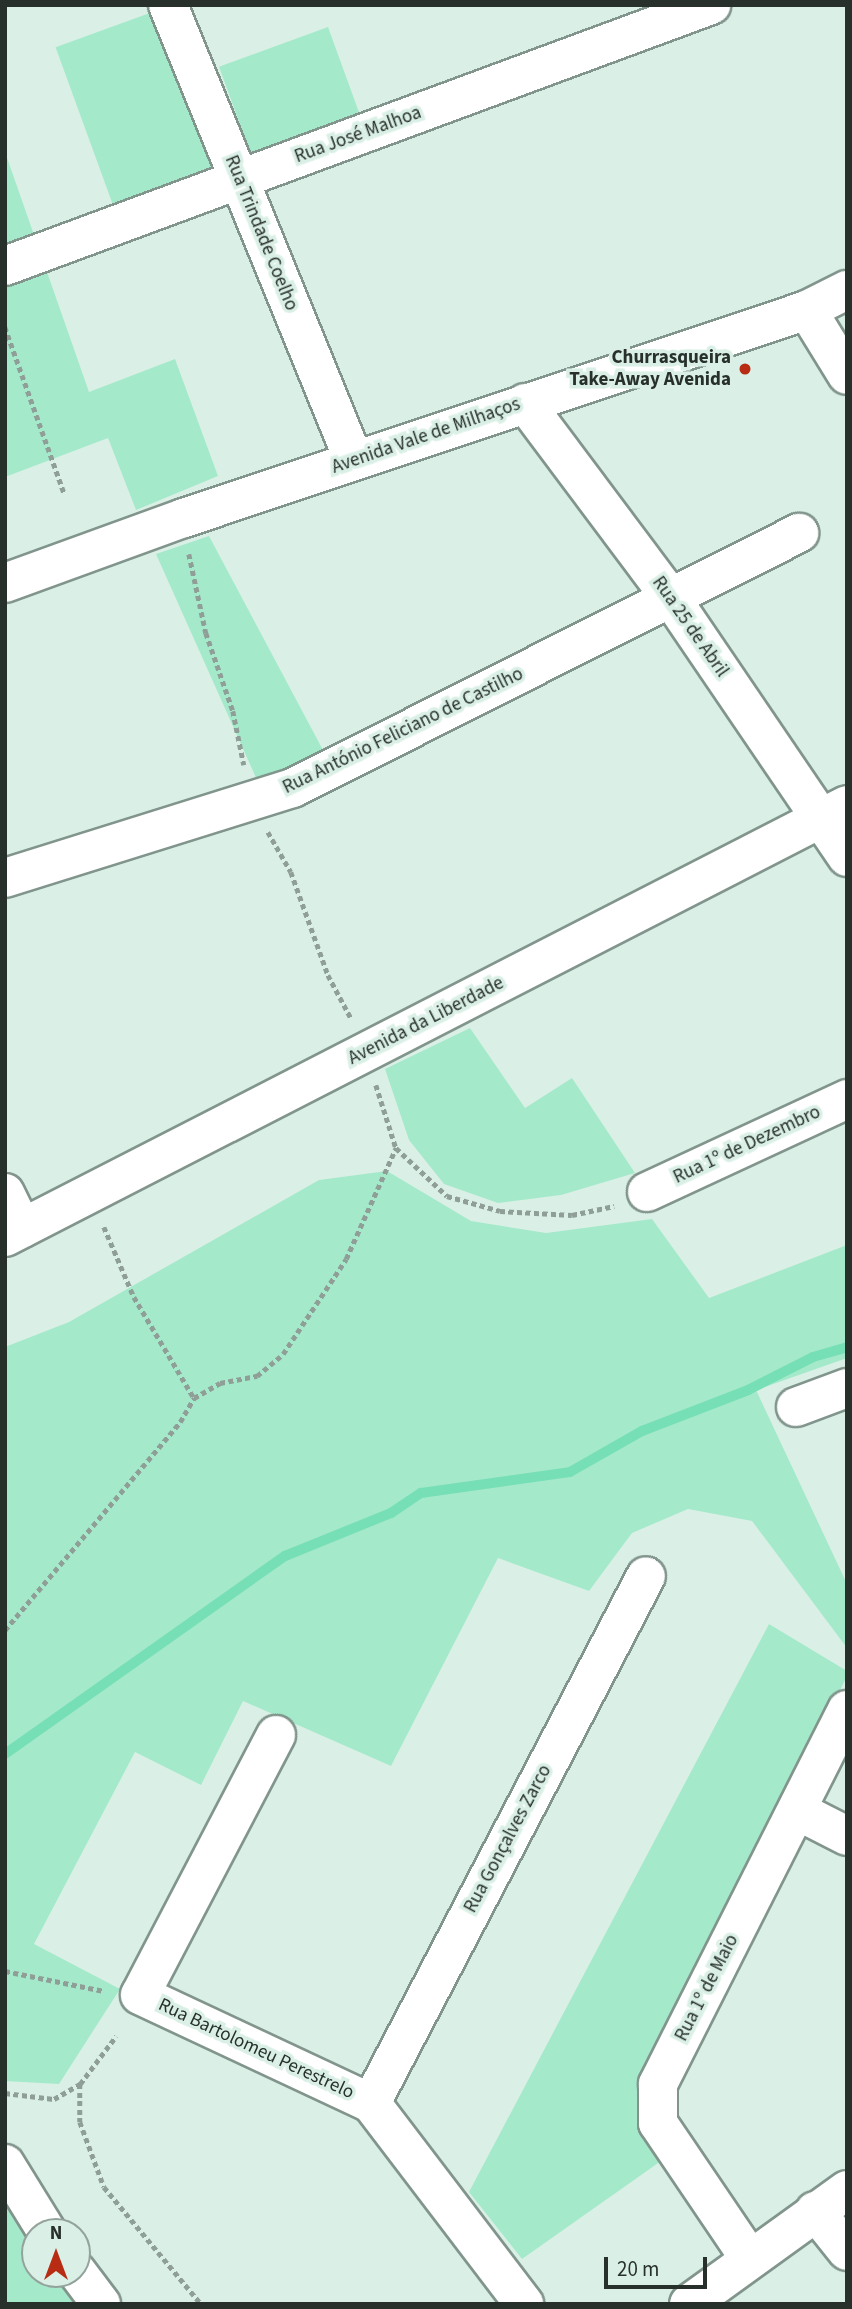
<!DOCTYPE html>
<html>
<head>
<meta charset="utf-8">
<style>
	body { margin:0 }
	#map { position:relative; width:852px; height:2309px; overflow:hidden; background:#daf0e6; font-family:"Source Sans 3",sans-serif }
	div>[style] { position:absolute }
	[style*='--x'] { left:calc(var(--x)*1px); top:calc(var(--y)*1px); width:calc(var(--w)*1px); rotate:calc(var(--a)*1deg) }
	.green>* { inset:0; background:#a5e9cb; transform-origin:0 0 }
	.stream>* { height:10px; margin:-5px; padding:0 5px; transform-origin:5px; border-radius:5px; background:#77dfb5 }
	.path>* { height:4.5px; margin-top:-2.25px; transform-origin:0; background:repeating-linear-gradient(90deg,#8f9f97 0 5px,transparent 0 8.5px) }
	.roads { filter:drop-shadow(2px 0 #81958c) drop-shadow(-2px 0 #81958c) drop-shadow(0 2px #81958c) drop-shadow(0 -2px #81958c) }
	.minor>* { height:38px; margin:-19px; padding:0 19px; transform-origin:19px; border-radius:19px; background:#fff }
	.tertiary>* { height:38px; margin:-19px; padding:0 19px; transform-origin:19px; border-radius:19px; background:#fff }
	.dots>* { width:19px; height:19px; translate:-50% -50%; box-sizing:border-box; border:4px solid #daf0e6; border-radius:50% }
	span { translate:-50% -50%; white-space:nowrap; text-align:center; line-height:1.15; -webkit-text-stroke:7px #daf0e6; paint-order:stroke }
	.street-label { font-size:19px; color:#28302c }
	.poi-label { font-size:19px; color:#28302c; font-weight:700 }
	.right { translate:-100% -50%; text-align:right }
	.frame { position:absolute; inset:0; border:7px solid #28302c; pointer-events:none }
	.north { position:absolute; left:21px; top:2218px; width:70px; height:70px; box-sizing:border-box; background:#daf0e6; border:2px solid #93a39c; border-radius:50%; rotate:0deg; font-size:19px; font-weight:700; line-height:28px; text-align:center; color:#28302c }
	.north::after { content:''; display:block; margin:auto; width:24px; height:32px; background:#b82c13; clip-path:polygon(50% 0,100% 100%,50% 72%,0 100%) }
	.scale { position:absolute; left:604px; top:2257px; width:103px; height:32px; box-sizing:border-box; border:4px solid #28302c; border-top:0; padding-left:9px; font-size:21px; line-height:24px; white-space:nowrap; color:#28302c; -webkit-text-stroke:5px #daf0e6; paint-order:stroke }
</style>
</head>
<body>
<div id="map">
	<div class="green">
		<i style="left:158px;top:10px;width:175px;height:109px;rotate:70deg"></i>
		<i style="left:328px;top:27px;width:97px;height:116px;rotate:70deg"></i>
		<i style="clip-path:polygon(5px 152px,89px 392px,175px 359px,218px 476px,136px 510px,108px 438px,5px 477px)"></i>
		<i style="clip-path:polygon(209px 536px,324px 752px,257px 780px,156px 554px)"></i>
		<i style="clip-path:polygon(470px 1028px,525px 1108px,572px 1078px,635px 1173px,561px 1195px,498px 1203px,444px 1184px,409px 1140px,385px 1069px)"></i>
		<i style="clip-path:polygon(387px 1171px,471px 1221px,546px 1233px,652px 1219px,709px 1298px,847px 1245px,847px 1358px,756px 1390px,847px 1584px,847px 1648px,752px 1521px,688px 1509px,632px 1533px,589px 1591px,498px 1558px,391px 1766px,243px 1701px,201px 1785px,135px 1752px,34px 1944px,120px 1989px,59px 2084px,5px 2081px,5px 1347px,69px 1322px,319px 1180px)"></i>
		<i style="clip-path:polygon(769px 1624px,847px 1671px,847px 1676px,642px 2090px,650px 2144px,661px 2161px,522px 2259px,469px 2192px)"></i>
		<i style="clip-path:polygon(5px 2193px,35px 2239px,35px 2274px,58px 2274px,77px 2304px,5px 2304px)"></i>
	</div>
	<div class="stream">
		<i style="--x:5;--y:1754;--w:343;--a:-35.3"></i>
		<i style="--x:285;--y:1556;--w:114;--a:-22.1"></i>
		<i style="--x:391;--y:1513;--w:36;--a:-34"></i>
		<i style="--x:421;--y:1493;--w:150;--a:-8"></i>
		<i style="--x:570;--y:1472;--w:83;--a:-29.7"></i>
		<i style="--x:642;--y:1431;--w:114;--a:-21.1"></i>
		<i style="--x:748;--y:1390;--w:73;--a:-26.9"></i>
		<i style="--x:813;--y:1357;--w:35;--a:-16"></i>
	</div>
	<div class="path">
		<i style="--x:5;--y:327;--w:176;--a:70.4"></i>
		<i style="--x:189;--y:554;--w:81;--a:77.9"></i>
		<i style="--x:206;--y:633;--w:83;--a:70.9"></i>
		<i style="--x:233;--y:711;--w:55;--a:78.5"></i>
		<i style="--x:268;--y:832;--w:46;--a:60.1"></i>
		<i style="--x:291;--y:872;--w:109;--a:70.2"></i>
		<i style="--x:328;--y:975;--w:49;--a:61.9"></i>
		<i style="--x:376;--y:1085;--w:66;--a:72.4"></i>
		<i style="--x:396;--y:1148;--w:70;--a:43.3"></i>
		<i style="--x:447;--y:1196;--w:55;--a:15.8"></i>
		<i style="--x:500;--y:1211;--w:72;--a:3.2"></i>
		<i style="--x:572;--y:1215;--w:43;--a:-12.1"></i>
		<i style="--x:104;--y:1227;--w:76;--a:66.8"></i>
		<i style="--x:134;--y:1297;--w:117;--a:59.3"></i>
		<i style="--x:5;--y:1630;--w:272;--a:-49.9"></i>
		<i style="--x:180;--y:1422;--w:28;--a:-60"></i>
		<i style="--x:194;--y:1398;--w:30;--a:-30"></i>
		<i style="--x:220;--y:1383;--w:38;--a:-11"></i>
		<i style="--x:257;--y:1376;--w:34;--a:-40"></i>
		<i style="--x:283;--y:1354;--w:114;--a:-56.4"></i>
		<i style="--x:346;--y:1259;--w:122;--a:-65.8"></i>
		<i style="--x:5;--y:1971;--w:101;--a:11.4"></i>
		<i style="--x:80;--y:2084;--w:38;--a:90"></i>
		<i style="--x:80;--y:2122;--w:69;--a:69.7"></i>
		<i style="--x:104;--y:2187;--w:152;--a:50.3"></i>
		<i style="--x:5;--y:2093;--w:49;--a:7"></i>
		<i style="--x:54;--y:2099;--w:30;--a:-30"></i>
		<i style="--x:80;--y:2084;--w:60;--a:-53.1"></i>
	</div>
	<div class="roads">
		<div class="minor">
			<i style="--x:168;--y:5;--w:492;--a:67.8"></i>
			<i style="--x:5;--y:266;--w:753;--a:-20.29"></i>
			<i style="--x:807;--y:310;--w:76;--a:58.4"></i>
			<i style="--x:525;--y:403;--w:244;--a:53.2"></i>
			<i style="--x:671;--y:598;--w:313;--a:55.8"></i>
			<i style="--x:5;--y:878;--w:302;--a:-17.4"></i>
			<i style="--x:293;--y:788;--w:567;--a:-26.75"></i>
			<i style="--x:647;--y:1192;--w:221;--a:-24.9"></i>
			<i style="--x:5;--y:1193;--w:39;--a:64"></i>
			<i style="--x:5;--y:1237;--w:946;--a:-27.16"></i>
			<i style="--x:796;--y:1407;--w:54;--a:-20.4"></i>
			<i style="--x:276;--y:1735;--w:293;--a:117.6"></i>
			<i style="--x:140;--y:1995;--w:255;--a:25.1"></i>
			<i style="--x:371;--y:2103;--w:253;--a:52.7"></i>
			<i style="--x:798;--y:1811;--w:55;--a:27"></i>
			<i style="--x:371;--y:2103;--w:594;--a:-62.44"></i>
			<i style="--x:5;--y:2164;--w:80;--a:58.3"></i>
			<i style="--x:815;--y:2211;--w:51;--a:51.3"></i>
			<i style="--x:750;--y:2259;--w:164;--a:-124.1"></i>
			<i style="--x:658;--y:2123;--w:39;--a:-90"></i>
			<i style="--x:658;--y:2084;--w:419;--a:-63.2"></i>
			<i style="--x:77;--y:2272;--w:40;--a:53"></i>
		</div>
		<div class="tertiary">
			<i style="--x:5;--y:583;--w:190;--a:-20"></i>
			<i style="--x:184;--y:518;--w:657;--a:-18.46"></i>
			<i style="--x:807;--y:310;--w:45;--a:-26.6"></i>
			<i style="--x:689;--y:2304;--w:195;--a:-35.8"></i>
		</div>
	</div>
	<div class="dots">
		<i style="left:745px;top:369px;background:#b82c13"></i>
	</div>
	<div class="street-label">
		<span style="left:358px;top:135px;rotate:-20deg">Rua José Malhoa</span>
		<span style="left:261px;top:233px;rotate:68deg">Rua Trindade Coelho</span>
		<span style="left:426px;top:436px;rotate:-19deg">Avenida Vale de Milhaços</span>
		<span style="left:690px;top:627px;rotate:55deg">Rua 25 de Abril</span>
		<span style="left:403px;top:731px;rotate:-26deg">Rua António Feliciano de Castilho</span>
		<span style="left:426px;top:1021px;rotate:-27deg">Avenida da Liberdade</span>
		<span style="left:747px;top:1145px;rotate:-25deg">Rua 1º de Dezembro</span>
		<span style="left:508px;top:1839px;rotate:-62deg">Rua Gonçalves Zarco</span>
		<span style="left:707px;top:1988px;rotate:-63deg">Rua 1º de Maio</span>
		<span style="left:256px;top:2049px;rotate:25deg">Rua Bartolomeu Perestrelo</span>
	</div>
	<div class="poi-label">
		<span class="right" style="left:731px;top:369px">Churrasqueira<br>Take-Away Avenida</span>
	</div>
	<div class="frame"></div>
	<div class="north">N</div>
	<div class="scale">20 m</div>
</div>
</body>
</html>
